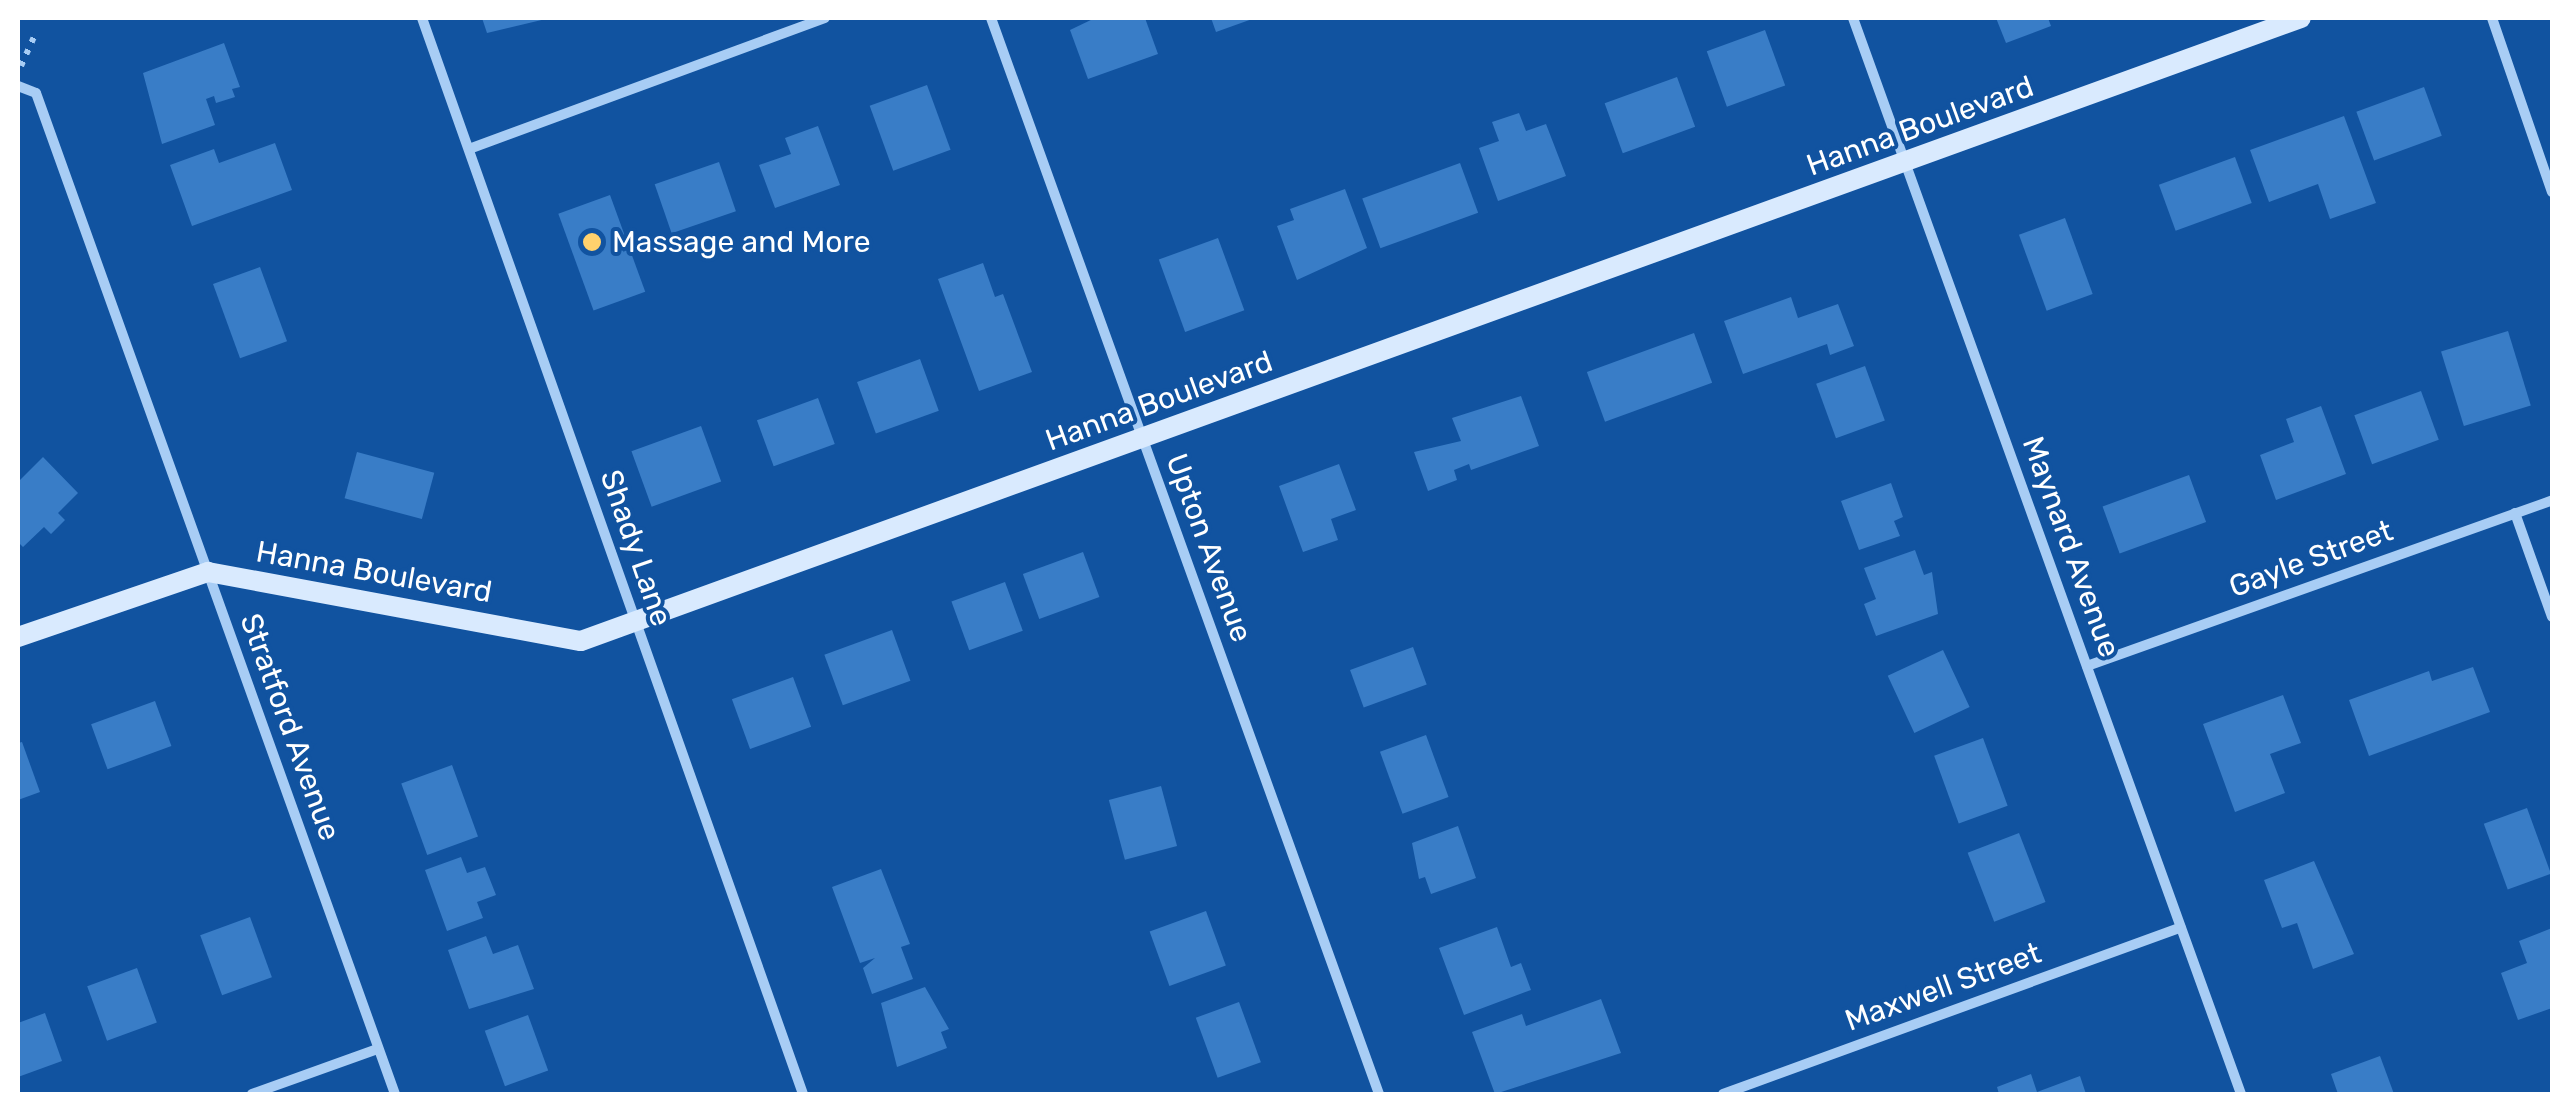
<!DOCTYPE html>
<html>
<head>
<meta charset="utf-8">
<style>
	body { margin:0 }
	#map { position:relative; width:2570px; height:1112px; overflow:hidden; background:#1153a0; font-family:Rubik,sans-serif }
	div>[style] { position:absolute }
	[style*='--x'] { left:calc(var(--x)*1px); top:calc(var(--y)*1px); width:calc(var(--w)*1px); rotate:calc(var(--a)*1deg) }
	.building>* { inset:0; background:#397dc7; transform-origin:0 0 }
	.path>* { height:6px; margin-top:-3px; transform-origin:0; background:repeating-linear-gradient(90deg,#a8cdf5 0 5px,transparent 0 13px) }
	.street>* { height:10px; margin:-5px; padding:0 5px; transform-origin:5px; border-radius:5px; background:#a8cdf5 }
	.secondary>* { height:20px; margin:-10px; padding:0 10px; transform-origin:10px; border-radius:10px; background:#d9eafe }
	.dots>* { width:28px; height:28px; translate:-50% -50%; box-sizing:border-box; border:5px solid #1153a0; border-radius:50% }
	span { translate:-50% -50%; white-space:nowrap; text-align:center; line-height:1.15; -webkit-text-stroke:8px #1153a0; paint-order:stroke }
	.street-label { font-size:30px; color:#fff }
	.poi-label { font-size:30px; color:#fff }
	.left { translate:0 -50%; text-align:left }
	.frame { position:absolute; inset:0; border:20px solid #fff; pointer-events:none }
</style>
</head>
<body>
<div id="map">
	<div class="building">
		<i style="clip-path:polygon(482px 18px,550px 18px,487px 33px)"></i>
		<i style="clip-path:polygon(1095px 18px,1145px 18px,1158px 54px,1088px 79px,1070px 30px)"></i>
		<i style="clip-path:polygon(1211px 18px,1255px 18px,1216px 32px)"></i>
		<i style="clip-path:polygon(1996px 18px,2048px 18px,2051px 26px,2006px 43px)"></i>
		<i style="left:1765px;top:30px;width:59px;height:62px;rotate:70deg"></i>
		<i style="clip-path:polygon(224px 43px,240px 87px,232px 89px,235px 97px,216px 103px,214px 96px,206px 99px,215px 125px,162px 144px,143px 73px)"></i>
		<i style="left:1677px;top:77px;width:53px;height:77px;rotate:70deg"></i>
		<i style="left:927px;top:85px;width:69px;height:61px;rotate:70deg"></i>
		<i style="left:2424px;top:87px;width:52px;height:72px;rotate:70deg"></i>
		<i style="clip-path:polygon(1519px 113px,1526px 131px,1546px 124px,1566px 176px,1498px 201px,1479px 148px,1499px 141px,1492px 122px)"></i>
		<i style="clip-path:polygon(2344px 116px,2376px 203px,2330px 219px,2318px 184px,2269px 202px,2250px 150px)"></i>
		<i style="clip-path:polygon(818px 126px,840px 185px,775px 208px,759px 165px,791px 154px,785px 138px)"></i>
		<i style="clip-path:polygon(275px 143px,292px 190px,192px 226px,170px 165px,214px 149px,219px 163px)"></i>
		<i style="left:2235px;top:157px;width:49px;height:81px;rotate:70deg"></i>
		<i style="left:719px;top:162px;width:52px;height:68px;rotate:71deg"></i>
		<i style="left:1460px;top:163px;width:53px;height:104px;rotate:70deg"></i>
		<i style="clip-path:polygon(1345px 189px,1367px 248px,1297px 280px,1277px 226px,1294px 220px,1290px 209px)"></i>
		<i style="left:610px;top:195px;width:103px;height:55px;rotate:70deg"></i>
		<i style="left:2065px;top:218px;width:81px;height:49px;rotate:70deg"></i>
		<i style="left:1218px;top:238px;width:77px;height:63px;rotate:70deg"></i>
		<i style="clip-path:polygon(983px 263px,995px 297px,1003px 294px,1032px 372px,979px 391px,938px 279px)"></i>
		<i style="left:260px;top:267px;width:79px;height:50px;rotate:70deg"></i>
		<i style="clip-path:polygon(1791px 297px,1798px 318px,1838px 304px,1854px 346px,1830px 355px,1827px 344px,1743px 374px,1724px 321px)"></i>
		<i style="left:2508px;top:331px;width:78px;height:70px;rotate:73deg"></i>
		<i style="left:1694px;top:333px;width:53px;height:114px;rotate:70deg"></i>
		<i style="left:920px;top:359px;width:55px;height:67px;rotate:70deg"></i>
		<i style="left:1865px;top:366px;width:58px;height:52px;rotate:70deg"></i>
		<i style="left:2421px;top:391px;width:52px;height:71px;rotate:70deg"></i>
		<i style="clip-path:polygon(1521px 396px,1539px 446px,1471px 470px,1469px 464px,1454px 470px,1457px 480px,1428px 491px,1414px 452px,1461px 441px,1452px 418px)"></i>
		<i style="left:818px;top:398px;width:49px;height:65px;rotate:70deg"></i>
		<i style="clip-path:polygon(2321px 406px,2346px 474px,2276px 500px,2260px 455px,2294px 442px,2286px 419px)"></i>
		<i style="left:701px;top:426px;width:59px;height:74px;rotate:70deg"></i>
		<i style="left:357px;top:452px;width:80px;height:48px;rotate:15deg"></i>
		<i style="clip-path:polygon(43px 457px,78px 493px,58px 513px,65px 520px,51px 534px,44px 527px,23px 547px,18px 542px,18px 482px)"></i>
		<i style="clip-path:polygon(1339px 464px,1356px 510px,1331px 519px,1338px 540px,1303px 552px,1279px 486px)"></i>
		<i style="left:2189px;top:475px;width:50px;height:92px;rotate:70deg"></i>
		<i style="clip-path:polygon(1891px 483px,1903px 517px,1894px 521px,1900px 536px,1859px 550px,1841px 501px)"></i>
		<i style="clip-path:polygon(1915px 550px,1924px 575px,1932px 572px,1938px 614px,1876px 636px,1864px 604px,1876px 599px,1864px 568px)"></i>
		<i style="left:1083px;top:552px;width:48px;height:64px;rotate:70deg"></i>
		<i style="left:1005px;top:582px;width:52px;height:57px;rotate:70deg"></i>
		<i style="left:892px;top:630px;width:54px;height:72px;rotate:70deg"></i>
		<i style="left:1413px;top:647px;width:40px;height:67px;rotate:70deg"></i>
		<i style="left:1943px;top:650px;width:63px;height:61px;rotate:65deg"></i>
		<i style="clip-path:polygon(2473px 667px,2490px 712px,2369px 756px,2349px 700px,2429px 671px,2432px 681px)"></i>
		<i style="left:793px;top:677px;width:53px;height:65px;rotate:70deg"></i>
		<i style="clip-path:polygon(2283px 695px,2301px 743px,2270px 754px,2285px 793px,2235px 812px,2203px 724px)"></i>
		<i style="left:155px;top:701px;width:48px;height:68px;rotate:70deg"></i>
		<i style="left:1426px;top:735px;width:66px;height:49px;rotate:70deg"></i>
		<i style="left:1983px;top:738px;width:72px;height:52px;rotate:70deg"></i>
		<i style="clip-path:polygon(22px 742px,40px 792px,18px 800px,18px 743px)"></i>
		<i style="left:452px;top:765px;width:76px;height:54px;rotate:70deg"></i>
		<i style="left:1161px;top:786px;width:62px;height:54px;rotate:75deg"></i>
		<i style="left:2527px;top:808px;width:70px;height:46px;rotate:70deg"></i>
		<i style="clip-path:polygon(1458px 826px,1476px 878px,1431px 894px,1425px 877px,1419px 879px,1412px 843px)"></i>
		<i style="left:2019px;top:833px;width:74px;height:55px;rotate:69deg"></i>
		<i style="clip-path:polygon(461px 857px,467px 873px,485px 867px,496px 895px,477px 902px,483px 918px,447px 931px,425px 870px)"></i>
		<i style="clip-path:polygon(2314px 861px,2354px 954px,2313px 969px,2297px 923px,2282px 928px,2264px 880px)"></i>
		<i style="clip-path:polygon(881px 869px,910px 944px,901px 947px,913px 979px,872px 994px,863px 968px,875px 958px,860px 963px,832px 887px)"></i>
		<i style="left:1206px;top:911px;width:58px;height:60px;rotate:70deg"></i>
		<i style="left:250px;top:917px;width:64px;height:53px;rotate:70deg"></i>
		<i style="clip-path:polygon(1497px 927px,1511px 967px,1521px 963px,1531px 990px,1464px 1015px,1439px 948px)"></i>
		<i style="clip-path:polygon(2552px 928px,2552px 1008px,2518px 1020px,2501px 973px,2527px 963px,2519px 941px)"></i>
		<i style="clip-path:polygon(486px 936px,493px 954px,518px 945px,534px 989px,469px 1009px,448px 950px)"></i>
		<i style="left:137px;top:968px;width:58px;height:53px;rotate:70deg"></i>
		<i style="clip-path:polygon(925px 987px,949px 1029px,941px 1032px,947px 1048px,897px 1067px,881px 1003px)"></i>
		<i style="clip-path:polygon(1601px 999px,1621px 1053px,1495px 1094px,1472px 1032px,1522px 1014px,1526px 1026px)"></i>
		<i style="left:1239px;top:1002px;width:64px;height:46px;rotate:70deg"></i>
		<i style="clip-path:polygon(45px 1013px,62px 1061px,18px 1077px,18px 1023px)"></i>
		<i style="left:528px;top:1015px;width:59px;height:46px;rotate:70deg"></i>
		<i style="clip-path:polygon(2380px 1056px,2394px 1094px,2338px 1094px,2331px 1074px)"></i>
		<i style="clip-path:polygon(2031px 1074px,2037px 1092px,2080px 1076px,2086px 1094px,1999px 1094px,1997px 1087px)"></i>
	</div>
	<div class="path">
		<i style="--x:21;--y:66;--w:34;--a:-66"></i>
	</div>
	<div class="street">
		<i style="--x:422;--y:18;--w:1141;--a:70.5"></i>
		<i style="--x:991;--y:18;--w:1144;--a:70.17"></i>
		<i style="--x:1853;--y:18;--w:1144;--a:70.17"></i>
		<i style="--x:2492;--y:18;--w:184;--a:71"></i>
		<i style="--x:18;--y:86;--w:19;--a:21"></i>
		<i style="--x:36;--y:93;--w:1063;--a:70.27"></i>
		<i style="--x:469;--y:149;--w:379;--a:-20.2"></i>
		<i style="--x:2515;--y:513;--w:110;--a:70.4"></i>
		<i style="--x:2087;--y:666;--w:494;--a:-19.6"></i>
		<i style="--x:252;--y:1094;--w:134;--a:-19.7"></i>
		<i style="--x:1723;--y:1094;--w:487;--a:-20"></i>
	</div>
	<div class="secondary">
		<i style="--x:18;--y:637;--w:201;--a:-18.9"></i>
		<i style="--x:208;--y:572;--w:379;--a:10.5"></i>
		<i style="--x:581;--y:641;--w:1829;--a:-19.91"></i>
	</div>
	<div class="dots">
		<i style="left:592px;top:242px;background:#ffd16d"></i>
	</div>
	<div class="street-label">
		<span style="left:1920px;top:126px;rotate:-20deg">Hanna Boulevard</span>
		<span style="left:1159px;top:401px;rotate:-20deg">Hanna Boulevard</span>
		<span style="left:2071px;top:547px;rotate:70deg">Maynard Avenue</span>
		<span style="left:636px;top:548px;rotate:71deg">Shady Lane</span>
		<span style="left:1209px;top:548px;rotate:70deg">Upton Avenue</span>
		<span style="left:2311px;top:559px;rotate:-20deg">Gayle Street</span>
		<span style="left:374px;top:572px;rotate:10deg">Hanna Boulevard</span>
		<span style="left:290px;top:727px;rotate:70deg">Stratford Avenue</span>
		<span style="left:1943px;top:987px;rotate:-20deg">Maxwell Street</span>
	</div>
	<div class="poi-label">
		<span class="left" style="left:612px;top:242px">Massage and More</span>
	</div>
	<div class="frame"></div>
</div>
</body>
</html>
